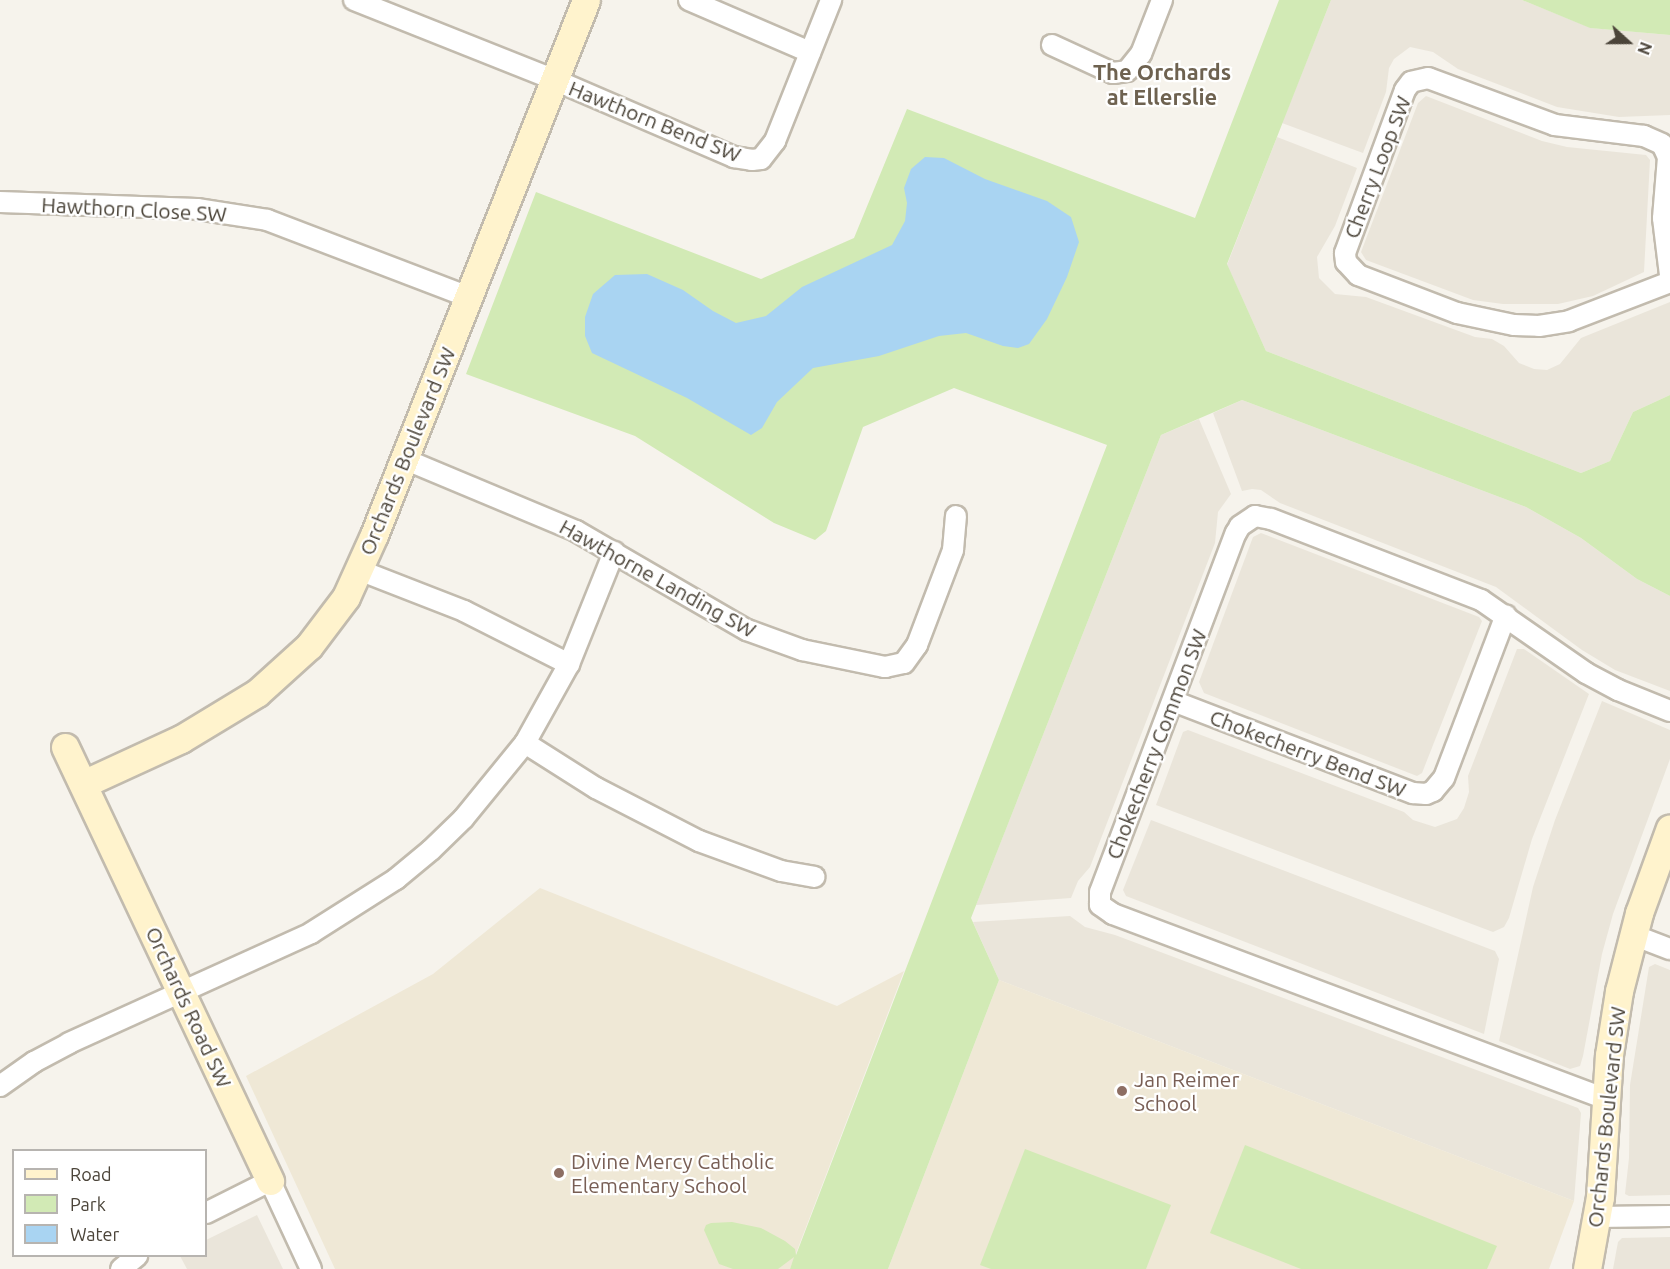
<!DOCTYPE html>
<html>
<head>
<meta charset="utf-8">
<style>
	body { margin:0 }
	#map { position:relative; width:1670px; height:1269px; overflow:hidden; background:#f6f3ec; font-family:Ubuntu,sans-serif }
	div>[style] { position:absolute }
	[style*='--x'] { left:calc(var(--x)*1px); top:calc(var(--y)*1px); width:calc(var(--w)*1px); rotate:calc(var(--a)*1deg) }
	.residential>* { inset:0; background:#eae5da }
	.education>* { inset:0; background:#efe8d6 }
	.green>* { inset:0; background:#d2eab5 }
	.water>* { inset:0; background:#a9d4f2 }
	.roads { filter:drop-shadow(2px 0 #c2bbae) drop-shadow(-2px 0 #c2bbae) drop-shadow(0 2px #c2bbae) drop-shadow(0 -2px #c2bbae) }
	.street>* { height:20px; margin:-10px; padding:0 10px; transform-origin:10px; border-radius:10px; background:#fff }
	.secondary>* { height:27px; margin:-13.5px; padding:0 13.5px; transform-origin:13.5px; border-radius:13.5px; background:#fff3cd }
	.dots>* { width:16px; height:16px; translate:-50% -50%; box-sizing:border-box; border:3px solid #fff; border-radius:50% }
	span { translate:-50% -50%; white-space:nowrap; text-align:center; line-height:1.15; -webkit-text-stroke:4.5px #fff; paint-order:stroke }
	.street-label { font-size:21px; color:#4b4439 }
	.education-label { font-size:21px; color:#785e54 }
	.left { translate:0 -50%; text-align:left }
	.neighbourhood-label { font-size:22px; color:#6e6250; font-weight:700 }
	.legend { position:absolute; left:12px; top:1149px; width:195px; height:108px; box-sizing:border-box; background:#fff; border:2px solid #b7b4b0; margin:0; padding:8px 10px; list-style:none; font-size:18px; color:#4b4439 }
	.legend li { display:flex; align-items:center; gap:12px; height:30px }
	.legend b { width:30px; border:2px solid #b7b4b0 }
	.north { position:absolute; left:1598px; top:12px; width:60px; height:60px; -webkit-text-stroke:4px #fff; paint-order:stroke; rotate:111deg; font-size:16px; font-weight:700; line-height:24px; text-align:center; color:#4b4439 }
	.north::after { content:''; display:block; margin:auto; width:21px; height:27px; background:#4b4439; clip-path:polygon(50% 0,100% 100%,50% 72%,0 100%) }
</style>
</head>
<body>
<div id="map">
	<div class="residential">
		<i style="clip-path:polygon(1331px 0,1522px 0,1591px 28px,1670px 35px,1670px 115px,1619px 117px,1557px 107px,1458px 69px,1433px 52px,1410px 47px,1394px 59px,1389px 68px,1386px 92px,1363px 153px,1282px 123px)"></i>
		<i style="clip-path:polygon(1426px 96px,1542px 141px,1567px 147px,1646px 155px,1650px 160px,1644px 272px,1593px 296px,1558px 304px,1503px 304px,1473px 300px,1366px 260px,1361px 252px,1418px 103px)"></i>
		<i style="clip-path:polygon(1277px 137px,1357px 168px,1335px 226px,1317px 257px,1319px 278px,1335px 294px,1366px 297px,1475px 337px,1492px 339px,1504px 346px,1519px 363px,1534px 369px,1547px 370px,1560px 364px,1581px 338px,1670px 302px,1670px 395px,1633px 412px,1610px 461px,1581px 473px,1266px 351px,1227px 265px)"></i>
		<i style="clip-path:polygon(1242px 400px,1526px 507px,1581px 538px,1637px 579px,1670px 596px,1670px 691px,1615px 670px,1582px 650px,1496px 587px,1280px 503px,1261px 490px,1252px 489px,1242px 491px,1213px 413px)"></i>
		<i style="clip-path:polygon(1199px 419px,1231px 494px,1218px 512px,1215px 543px,1090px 867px,1078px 881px,1071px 898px,976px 905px,1161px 435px)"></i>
		<i style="clip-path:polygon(1261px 533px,1479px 617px,1482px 621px,1422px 773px,1417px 776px,1204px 693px,1199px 682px,1253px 537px)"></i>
		<i style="clip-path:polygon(1517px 649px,1524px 649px,1589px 694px,1532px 839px,1509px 918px,1504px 927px,1493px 932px,1156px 805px,1183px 732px,1188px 730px,1404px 812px,1413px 820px,1435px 827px,1457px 819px,1464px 808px,1469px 792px,1468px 776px)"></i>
		<i style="clip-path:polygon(1602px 701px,1670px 730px,1670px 759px,1613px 914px,1602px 954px,1583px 1056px,1580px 1066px,1570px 1069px,1499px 1041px,1533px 887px,1555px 820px)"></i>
		<i style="clip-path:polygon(1151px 820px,1495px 951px,1499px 959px,1484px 1034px,1126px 896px,1123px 890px)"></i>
		<i style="clip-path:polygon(1070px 916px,1085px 927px,1115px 935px,1578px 1108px,1581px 1113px,1574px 1201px,999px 980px,973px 922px)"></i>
		<i style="clip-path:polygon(1655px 964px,1670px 970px,1670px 1195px,1629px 1196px,1625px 1194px,1629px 1158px,1630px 1085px,1649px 967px)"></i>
		<i style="clip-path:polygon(257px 1215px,283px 1269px,187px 1269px,180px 1256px,206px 1256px,206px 1240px)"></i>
		<i style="clip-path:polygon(1670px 1237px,1670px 1269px,1613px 1269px,1618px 1242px,1622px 1238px)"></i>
	</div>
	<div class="education">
		<i style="clip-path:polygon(540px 888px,837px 1006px,904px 971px,790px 1269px,335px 1269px,246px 1076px,433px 974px)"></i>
		<i style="clip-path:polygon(999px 980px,1574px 1201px,1549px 1269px,888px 1269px)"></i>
	</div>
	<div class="green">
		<i style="clip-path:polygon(1279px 0,1331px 0,1227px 264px,1266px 351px,1581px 473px,1610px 461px,1633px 412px,1670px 395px,1670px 596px,1637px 579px,1581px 538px,1526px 507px,1242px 400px,1161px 435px,971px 918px,999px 980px,888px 1269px,790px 1269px,794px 1257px,778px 1269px,733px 1269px,719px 1264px,704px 1230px,706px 1225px,711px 1223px,732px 1222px,761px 1228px,785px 1241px,795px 1249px,796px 1255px,1107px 445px,954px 388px,863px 427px,826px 531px,815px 540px,774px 523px,635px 436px,466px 374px,536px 192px,761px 279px,854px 238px,907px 109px,1195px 218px)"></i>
		<i style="clip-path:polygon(1522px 0,1670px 0,1670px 35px,1590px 28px)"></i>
		<i style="clip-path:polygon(1245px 1145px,1497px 1246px,1487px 1269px,1301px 1269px,1210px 1233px)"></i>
		<i style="clip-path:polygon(1025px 1149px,1171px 1205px,1146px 1269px,991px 1269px,980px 1265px)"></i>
	</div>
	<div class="water">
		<i style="clip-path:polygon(925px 157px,944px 158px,985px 179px,1047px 201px,1071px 217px,1079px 242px,1067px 277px,1047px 319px,1029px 344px,1018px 348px,1003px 346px,966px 333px,939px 336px,879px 356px,813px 368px,777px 402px,762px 428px,751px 435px,687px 398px,592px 353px,585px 336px,585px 317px,593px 294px,615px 275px,647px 274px,683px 290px,713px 311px,736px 323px,766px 316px,802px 287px,892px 245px,905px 221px,907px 203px,904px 188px,911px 169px)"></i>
	</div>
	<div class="roads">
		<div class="street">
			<i style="--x:354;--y:0;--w:216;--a:21.7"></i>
			<i style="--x:555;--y:80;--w:195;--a:23.3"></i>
			<i style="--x:734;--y:157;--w:18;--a:9"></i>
			<i style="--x:752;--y:160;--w:9;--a:-6"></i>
			<i style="--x:761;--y:159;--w:23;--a:-52"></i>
			<i style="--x:775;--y:141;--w:152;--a:-68.3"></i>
			<i style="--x:689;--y:0;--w:132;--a:23.3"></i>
			<i style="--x:1052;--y:45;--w:67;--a:24.7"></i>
			<i style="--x:1113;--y:73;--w:14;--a:-8"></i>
			<i style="--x:1127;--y:71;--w:22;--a:-51"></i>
			<i style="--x:1141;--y:54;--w:58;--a:-68.7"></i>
			<i style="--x:0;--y:202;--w:197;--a:2"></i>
			<i style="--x:197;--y:209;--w:71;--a:8.9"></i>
			<i style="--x:267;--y:220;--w:216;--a:20.9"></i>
			<i style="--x:1670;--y:275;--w:57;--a:-97"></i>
			<i style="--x:1663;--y:218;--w:61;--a:-85.3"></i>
			<i style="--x:1668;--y:157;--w:14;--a:-115"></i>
			<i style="--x:1662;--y:144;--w:20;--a:-156"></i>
			<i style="--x:1644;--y:136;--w:90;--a:-173"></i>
			<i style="--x:1555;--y:125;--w:135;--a:-159.7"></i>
			<i style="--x:1428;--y:78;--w:17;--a:167"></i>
			<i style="--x:1411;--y:82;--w:10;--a:127"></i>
			<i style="--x:1405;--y:90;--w:174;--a:110.2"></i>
			<i style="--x:1345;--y:253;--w:9;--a:84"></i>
			<i style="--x:1346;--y:262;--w:18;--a:47"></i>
			<i style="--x:1358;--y:275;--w:106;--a:21"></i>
			<i style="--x:1457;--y:313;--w:58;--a:11.9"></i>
			<i style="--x:1514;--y:325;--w:25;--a:2"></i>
			<i style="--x:1539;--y:326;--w:30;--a:-9"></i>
			<i style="--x:1569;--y:321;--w:108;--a:-21.1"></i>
			<i style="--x:404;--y:459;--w:186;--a:22.7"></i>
			<i style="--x:576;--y:531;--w:198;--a:30.1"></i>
			<i style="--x:747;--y:630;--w:59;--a:20"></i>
			<i style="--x:802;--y:650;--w:85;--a:11.6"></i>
			<i style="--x:885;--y:667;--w:19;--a:-12"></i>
			<i style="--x:904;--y:663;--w:22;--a:-54"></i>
			<i style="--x:917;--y:645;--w:102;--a:-69.2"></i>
			<i style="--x:953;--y:550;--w:34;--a:-85"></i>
			<i style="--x:359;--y:570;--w:113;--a:21.3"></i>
			<i style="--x:464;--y:611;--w:118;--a:26.8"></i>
			<i style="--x:1173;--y:701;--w:257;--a:21"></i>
			<i style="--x:1413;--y:793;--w:13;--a:4"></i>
			<i style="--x:1426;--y:794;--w:8;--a:-23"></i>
			<i style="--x:1433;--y:791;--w:17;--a:-50"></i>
			<i style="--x:1444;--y:778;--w:174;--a:-69.2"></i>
			<i style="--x:525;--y:743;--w:84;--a:32.4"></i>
			<i style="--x:596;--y:788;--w:116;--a:27.2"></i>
			<i style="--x:699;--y:841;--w:87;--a:20.1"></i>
			<i style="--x:781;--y:871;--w:34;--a:10"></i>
			<i style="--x:1633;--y:935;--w:40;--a:21"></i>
			<i style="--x:0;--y:1086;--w:42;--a:-35.2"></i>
			<i style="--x:34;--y:1062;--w:40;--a:-28"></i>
			<i style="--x:69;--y:1043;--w:266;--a:-24.4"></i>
			<i style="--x:311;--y:933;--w:101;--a:-32.4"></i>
			<i style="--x:396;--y:879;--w:45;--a:-39.6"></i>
			<i style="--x:431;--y:850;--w:45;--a:-44.1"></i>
			<i style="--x:463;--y:819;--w:98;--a:-50.8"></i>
			<i style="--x:525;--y:743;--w:90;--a:-60.9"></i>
			<i style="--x:569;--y:664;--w:121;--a:-68.1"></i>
			<i style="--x:1606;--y:1099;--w:527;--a:-159.43"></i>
			<i style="--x:1113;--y:914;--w:16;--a:-145"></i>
			<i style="--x:1100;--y:905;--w:13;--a:-90"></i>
			<i style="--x:1100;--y:892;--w:384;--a:-69.3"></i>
			<i style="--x:1236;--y:533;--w:8;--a:-60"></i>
			<i style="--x:1240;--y:526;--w:18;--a:-34"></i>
			<i style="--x:1255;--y:516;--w:16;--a:11"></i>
			<i style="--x:1271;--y:519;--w:225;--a:21.1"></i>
			<i style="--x:1481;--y:600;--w:128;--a:34.8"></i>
			<i style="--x:1586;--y:673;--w:36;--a:28"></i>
			<i style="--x:1618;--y:690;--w:56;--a:22"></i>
			<i style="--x:206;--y:1213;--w:72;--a:-26.6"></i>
			<i style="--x:270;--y:1181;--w:97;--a:65"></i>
			<i style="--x:1597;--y:1217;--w:73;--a:-0.8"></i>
			<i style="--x:121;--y:1269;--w:21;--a:-39"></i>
		</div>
		<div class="secondary">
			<i style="--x:65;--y:747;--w:480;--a:64.7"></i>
			<i style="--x:83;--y:784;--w:108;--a:-24.7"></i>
			<i style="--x:181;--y:739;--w:89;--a:-31.2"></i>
			<i style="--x:257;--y:693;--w:70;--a:-42.1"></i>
			<i style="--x:309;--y:646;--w:61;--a:-52.9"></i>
			<i style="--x:346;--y:597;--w:68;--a:-65.7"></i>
			<i style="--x:374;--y:535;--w:575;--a:-68.38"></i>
			<i style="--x:1587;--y:1269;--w:73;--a:-79.8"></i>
			<i style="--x:1600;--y:1197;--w:142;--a:-86.4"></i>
			<i style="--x:1609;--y:1055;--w:65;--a:-81.1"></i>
			<i style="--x:1619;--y:991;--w:81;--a:-75.6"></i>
			<i style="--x:1639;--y:913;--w:90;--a:-70"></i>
		</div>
	</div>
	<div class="dots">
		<i style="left:1122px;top:1091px;background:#8d6e63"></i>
		<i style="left:559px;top:1173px;background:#8d6e63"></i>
	</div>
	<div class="street-label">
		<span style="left:655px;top:121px;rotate:22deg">Hawthorn Bend SW</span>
		<span style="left:1377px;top:167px;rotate:-69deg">Cherry Loop SW</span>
		<span style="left:134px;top:209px;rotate:3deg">Hawthorn Close SW</span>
		<span style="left:407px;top:451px;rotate:-68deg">Orchards Boulevard SW</span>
		<span style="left:658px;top:578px;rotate:29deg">Hawthorne Landing SW</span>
		<span style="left:1156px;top:744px;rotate:-69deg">Chokecherry Common SW</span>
		<span style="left:1308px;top:753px;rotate:21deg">Chokecherry Bend SW</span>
		<span style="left:189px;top:1007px;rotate:65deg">Orchards Road SW</span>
		<span style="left:1606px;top:1117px;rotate:-84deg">Orchards Boulevard SW</span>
	</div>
	<div class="education-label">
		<span class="left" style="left:1134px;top:1091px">Jan Reimer<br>School</span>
		<span class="left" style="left:571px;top:1173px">Divine Mercy Catholic<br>Elementary School</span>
	</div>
	<div class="neighbourhood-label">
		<span style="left:1162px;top:84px">The Orchards<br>at Ellerslie</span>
	</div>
	<ul class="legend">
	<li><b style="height:8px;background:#fff3cd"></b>Road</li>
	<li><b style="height:16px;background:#d2eab5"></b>Park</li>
	<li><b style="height:16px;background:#a9d4f2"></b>Water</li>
	</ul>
	<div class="north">N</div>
</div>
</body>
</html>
